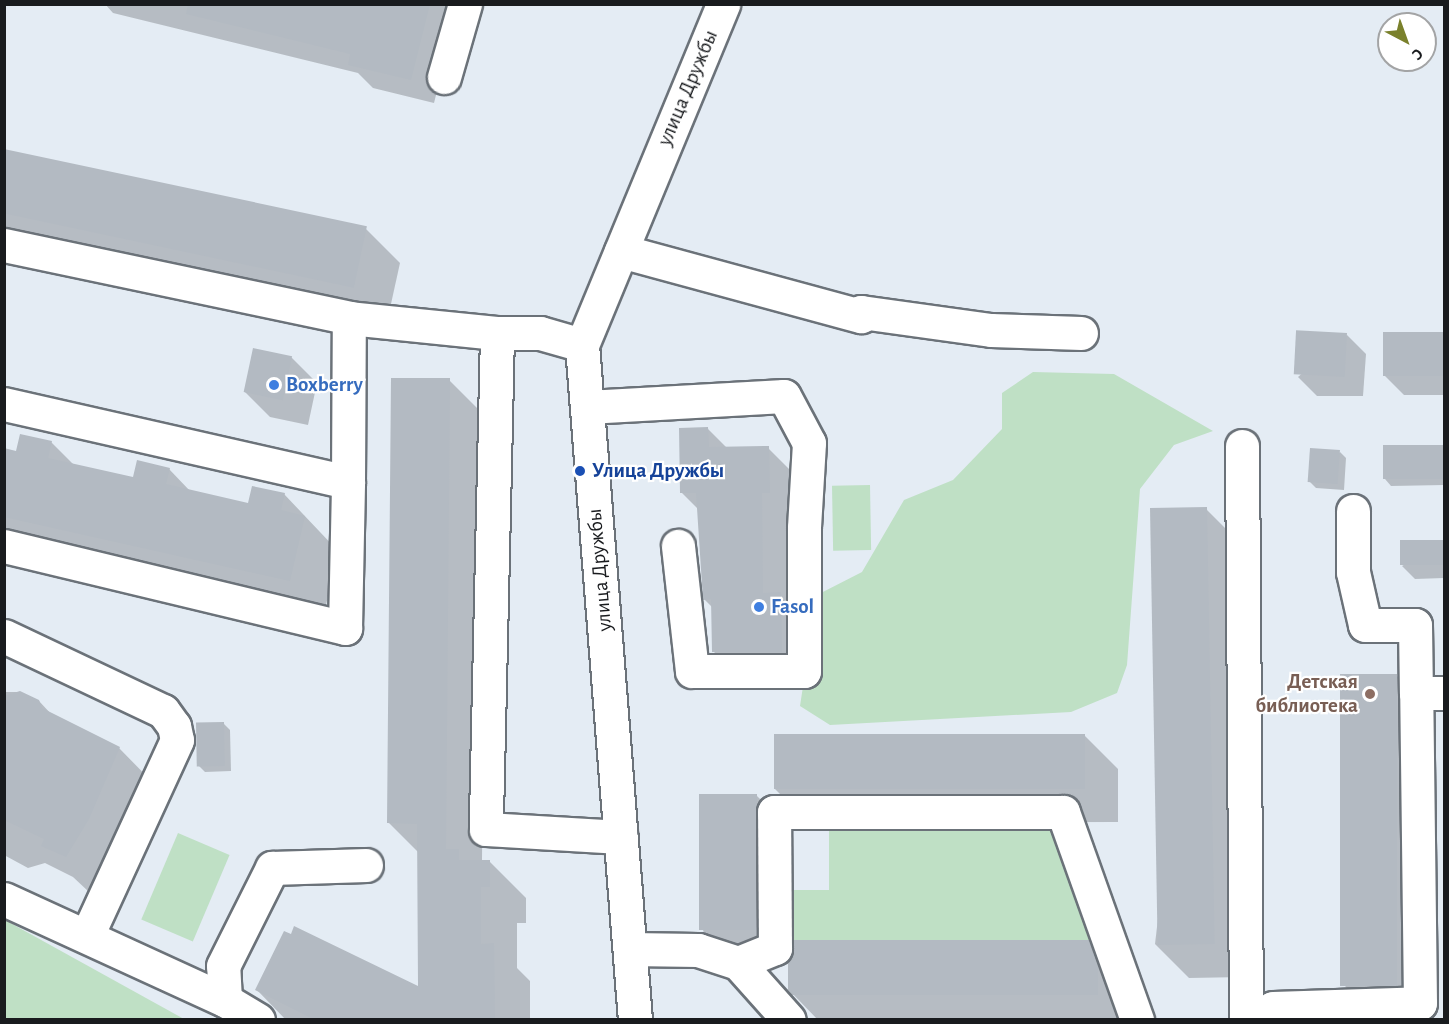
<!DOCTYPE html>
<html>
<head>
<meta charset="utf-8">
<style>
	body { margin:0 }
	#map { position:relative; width:1449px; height:1024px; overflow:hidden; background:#e4ecf4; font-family:"Alegreya Sans",sans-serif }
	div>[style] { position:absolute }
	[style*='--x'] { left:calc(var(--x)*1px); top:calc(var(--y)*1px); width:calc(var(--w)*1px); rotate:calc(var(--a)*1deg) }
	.green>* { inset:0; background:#bfe0c5; transform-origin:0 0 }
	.shadow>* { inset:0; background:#0003 }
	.building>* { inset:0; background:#b3bac2; transform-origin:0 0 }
	.roads { filter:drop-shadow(2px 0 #6b7279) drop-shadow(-2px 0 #6b7279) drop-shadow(0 2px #6b7279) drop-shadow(0 -2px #6b7279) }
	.minor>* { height:33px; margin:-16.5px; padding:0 16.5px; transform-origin:16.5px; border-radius:16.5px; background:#fff }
	.dots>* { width:16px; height:16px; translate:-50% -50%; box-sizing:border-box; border:3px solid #fff; border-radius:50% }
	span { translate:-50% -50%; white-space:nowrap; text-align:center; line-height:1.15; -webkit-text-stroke:4.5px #fff; paint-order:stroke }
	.street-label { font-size:21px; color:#191b1e }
	.shop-label { font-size:21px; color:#366cbe; font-weight:700 }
	.left { translate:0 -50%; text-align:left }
	.transit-label { font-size:21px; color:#164399; font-weight:700 }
	.education-label { font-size:21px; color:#785e54; font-weight:700 }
	.right { translate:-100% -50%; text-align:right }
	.frame { position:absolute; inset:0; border:6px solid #191b1e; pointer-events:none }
	.north { position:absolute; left:1377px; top:12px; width:60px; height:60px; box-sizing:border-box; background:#fff; border:2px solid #a3a4a5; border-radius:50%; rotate:139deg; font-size:16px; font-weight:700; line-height:24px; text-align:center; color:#191b1e }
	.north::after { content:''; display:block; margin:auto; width:21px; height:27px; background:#7a812c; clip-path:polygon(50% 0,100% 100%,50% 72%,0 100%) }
</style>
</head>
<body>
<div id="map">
	<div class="green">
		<i style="clip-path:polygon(1033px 372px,1114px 374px,1213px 431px,1174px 445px,1140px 489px,1127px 665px,1117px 693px,1071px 712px,830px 725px,800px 706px,817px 595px,862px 572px,904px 500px,953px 480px,1002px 429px,1002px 393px)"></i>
		<i style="left:870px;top:485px;width:65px;height:38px;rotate:89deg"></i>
		<i style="clip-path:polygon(1057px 824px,1099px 940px,787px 940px,787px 890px,829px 890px,829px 826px)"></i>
		<i style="left:178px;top:833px;width:56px;height:94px;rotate:23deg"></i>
		<i style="clip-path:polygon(5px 920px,184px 1019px,5px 1019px)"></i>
	</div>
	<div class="shadow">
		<i style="clip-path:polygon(105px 4px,459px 4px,434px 103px,373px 88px,358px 73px,113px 13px)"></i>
		<i style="clip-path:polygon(4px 150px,366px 229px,400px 263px,387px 322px,4px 238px)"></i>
		<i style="clip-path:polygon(1444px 334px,1444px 395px,1404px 395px,1385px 376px,1384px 335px)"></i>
		<i style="clip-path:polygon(1347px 335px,1366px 354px,1363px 396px,1317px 396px,1298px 377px)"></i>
		<i style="clip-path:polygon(254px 350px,292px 358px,317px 383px,308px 425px,270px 417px,245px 392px)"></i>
		<i style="clip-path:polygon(449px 380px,486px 417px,482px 861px,489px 861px,526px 898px,526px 923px,517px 923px,517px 968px,530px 981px,530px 1020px,286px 1020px,257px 990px,419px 989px,418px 852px,389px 823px)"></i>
		<i style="clip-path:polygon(708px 429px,727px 448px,768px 448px,802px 482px,815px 686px,748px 686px,714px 652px,713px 608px,704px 599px,699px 510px,681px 492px)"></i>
		<i style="clip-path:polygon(51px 442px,74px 465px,135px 479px,169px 469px,191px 492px,249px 505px,284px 494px,338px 551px,324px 614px,4px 542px,4px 450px,18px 453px)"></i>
		<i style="clip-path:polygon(1444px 446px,1444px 485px,1391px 486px,1385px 479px,1385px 447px)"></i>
		<i style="clip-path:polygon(1340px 452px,1346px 458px,1344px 490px,1316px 488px,1310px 482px)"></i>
		<i style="clip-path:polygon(1206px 509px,1240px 543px,1244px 977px,1189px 978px,1155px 944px)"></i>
		<i style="clip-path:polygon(1444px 541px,1444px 578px,1415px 579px,1402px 566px)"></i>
		<i style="clip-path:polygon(1396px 675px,1430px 709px,1433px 1018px,1378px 1019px,1344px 985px)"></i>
		<i style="clip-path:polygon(6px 692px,19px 692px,39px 701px,52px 715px,119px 748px,166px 796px,89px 892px,73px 877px,45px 863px,28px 868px,4px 855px)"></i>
		<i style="clip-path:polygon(224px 724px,230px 730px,231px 771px,205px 772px,199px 766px)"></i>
		<i style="clip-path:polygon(1084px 735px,1118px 769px,1118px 822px,809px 823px,775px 789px)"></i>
		<i style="clip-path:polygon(756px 795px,790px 829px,789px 957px,1088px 942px,1122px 976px,1132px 1020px,818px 1020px,789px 990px,789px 964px,737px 965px,703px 931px)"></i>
	</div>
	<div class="building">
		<i style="clip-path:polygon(188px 4px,430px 4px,411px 80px,348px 65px,350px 54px,186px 14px)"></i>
		<i style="left:4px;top:149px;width:371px;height:63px;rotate:12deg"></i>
		<i style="left:1444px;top:332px;width:44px;height:61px;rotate:90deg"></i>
		<i style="left:1347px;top:333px;width:44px;height:51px;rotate:93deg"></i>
		<i style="left:253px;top:348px;width:40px;height:45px;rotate:12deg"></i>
		<i style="clip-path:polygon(391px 378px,450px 378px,446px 849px,459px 849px,459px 860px,490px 860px,490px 887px,481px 887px,481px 944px,494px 943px,495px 1020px,315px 1020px,255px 990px,284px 931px,291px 934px,294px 926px,418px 986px,417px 824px,387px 823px)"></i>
		<i style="clip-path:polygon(708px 427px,709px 447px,769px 446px,770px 493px,762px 493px,763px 593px,781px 592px,782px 652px,712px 652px,711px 599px,703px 600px,696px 493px,680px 493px,679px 428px)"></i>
		<i style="clip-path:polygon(20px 434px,52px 441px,48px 458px,133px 477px,137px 460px,170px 468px,166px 484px,248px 503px,252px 486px,285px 493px,281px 510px,305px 516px,290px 581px,4px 517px,4px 448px,16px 451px)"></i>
		<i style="left:1444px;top:445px;width:34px;height:61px;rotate:90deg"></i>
		<i style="left:1310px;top:448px;width:30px;height:34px;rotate:4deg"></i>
		<i style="left:1207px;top:507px;width:437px;height:57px;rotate:89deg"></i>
		<i style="left:1444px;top:540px;width:25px;height:44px;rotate:90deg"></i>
		<i style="left:1340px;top:674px;width:57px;height:312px"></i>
		<i style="clip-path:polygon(20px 691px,39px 700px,42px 708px,120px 747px,89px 819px,66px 857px,41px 846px,44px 839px,4px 820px,4px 696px)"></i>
		<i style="left:224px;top:722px;width:44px;height:28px;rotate:89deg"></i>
		<i style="left:774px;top:734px;width:311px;height:55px"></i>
		<i style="left:757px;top:794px;width:136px;height:58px;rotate:90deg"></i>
		<i style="clip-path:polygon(794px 940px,1089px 940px,1098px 968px,1098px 995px,792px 995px,788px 990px,788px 961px)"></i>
	</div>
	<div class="roads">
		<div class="minor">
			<i style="--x:444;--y:77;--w:76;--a:-74"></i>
			<i style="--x:4;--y:245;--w:353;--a:11.9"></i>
			<i style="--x:349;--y:318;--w:149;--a:5.8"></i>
			<i style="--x:621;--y:251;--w:249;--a:15.2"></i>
			<i style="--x:861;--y:316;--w:4;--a:-90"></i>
			<i style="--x:861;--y:312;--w:131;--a:7.9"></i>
			<i style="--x:991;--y:330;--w:90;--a:1.9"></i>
			<i style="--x:582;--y:345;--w:44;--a:-164.1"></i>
			<i style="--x:540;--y:333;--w:43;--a:180"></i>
			<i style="--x:497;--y:333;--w:496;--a:91.3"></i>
			<i style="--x:486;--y:829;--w:135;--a:3.4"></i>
			<i style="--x:4;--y:404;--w:353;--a:12.8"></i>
			<i style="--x:348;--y:482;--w:164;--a:-89.7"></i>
			<i style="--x:587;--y:407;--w:197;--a:-3.2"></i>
			<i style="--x:784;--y:396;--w:53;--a:62"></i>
			<i style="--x:809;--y:443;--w:85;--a:93.4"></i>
			<i style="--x:804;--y:528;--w:143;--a:90"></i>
			<i style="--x:804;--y:671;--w:112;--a:180"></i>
			<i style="--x:692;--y:671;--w:126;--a:-96.4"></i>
			<i style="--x:1242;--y:446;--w:574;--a:89.6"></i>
			<i style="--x:1353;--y:511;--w:61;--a:90"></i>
			<i style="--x:1353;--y:572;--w:54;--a:77.2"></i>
			<i style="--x:1365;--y:625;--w:50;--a:0"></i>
			<i style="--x:1415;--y:625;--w:68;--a:89.2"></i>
			<i style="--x:4;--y:546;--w:351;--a:13.5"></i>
			<i style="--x:345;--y:628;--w:146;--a:-88.8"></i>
			<i style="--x:4;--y:636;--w:176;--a:25.3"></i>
			<i style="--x:163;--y:711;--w:19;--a:54"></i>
			<i style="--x:174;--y:726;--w:14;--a:78"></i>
			<i style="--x:177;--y:740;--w:216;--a:114.7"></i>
			<i style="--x:4;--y:899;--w:243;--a:24.6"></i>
			<i style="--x:630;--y:949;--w:68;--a:0.8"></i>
			<i style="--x:698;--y:950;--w:42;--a:18"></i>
			<i style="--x:738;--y:963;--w:76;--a:48.2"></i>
			<i style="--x:738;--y:963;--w:40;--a:-22"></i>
			<i style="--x:775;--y:948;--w:136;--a:-90.4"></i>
			<i style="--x:774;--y:812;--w:289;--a:0"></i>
			<i style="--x:1063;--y:812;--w:221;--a:70.4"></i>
			<i style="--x:258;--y:1020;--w:39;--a:-149"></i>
			<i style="--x:225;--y:1000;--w:34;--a:-93"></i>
			<i style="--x:223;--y:966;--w:110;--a:-63.4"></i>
			<i style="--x:272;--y:868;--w:94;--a:-1.8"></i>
			<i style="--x:635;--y:1020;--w:677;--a:-94.49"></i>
			<i style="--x:582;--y:345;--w:369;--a:-67.5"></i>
			<i style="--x:1259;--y:1020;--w:18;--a:-41"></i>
			<i style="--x:1273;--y:1008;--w:147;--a:-1.9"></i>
			<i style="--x:1420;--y:1003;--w:310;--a:-90.7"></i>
			<i style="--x:1416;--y:693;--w:28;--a:0"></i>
		</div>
	</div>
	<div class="dots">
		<i style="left:274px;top:385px;background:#3f7fe0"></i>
		<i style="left:580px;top:471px;background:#1a4fb4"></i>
		<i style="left:759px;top:607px;background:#3f7fe0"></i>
		<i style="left:1370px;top:694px;background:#8d6e63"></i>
	</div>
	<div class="street-label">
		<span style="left:688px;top:88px;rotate:-67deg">улица Дружбы</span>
		<span style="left:600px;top:570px;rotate:-95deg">улица Дружбы</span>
	</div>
	<div class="shop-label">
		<span class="left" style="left:286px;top:385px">Boxberry</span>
		<span class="left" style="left:771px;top:607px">Fasol</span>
	</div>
	<div class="transit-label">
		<span class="left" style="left:592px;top:471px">Улица Дружбы</span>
	</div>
	<div class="education-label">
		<span class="right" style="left:1358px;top:694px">Детская<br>библиотека</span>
	</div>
	<div class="frame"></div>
	<div class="north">С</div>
</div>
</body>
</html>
